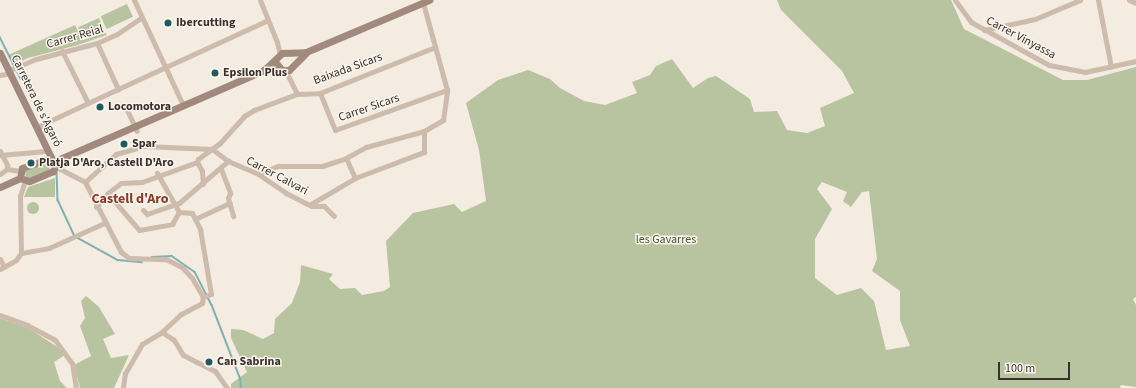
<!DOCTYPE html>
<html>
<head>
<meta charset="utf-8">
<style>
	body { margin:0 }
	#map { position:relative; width:1136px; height:388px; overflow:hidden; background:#f4ebe1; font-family:"Source Sans 3",sans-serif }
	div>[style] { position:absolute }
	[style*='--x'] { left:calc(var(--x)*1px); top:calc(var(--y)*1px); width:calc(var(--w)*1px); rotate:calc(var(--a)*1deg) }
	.green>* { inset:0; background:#b8c4a0; transform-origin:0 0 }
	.round { border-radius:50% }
	.stream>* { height:1.5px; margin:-0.75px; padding:0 0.75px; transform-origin:0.75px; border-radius:0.75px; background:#7fb0b2 }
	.street>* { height:5px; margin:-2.5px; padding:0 2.5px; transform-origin:2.5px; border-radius:2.5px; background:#cdbbac }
	.secondary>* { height:7px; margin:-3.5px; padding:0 3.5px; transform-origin:3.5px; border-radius:3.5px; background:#a18a7d }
	.dots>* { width:11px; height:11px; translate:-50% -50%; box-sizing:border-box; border:2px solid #fbf5ee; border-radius:50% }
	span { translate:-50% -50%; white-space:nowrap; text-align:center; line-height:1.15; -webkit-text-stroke:3px #fbf5ee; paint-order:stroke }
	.poi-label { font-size:12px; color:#3b302b; font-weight:700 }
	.left { translate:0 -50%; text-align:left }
	.street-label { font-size:12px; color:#3b302b }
	.park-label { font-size:12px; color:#4a5a2e }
	.quarter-label { font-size:14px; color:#8c3b22; font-weight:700 }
	.scale { position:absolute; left:998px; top:362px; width:72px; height:18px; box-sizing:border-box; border:2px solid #3b302b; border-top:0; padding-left:5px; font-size:12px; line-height:14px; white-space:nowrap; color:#3b302b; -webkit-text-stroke:3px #fbf5ee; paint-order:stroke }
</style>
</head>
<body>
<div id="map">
	<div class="green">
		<i style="clip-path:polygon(evenodd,777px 0,951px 0,964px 29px,1063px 80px,1087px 80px,1136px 67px,1136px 297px,1133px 299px,1136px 305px,1136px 387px,1121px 385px,1120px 388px,231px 388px,231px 384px,247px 372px,231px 338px,231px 329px,243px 330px,263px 339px,274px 333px,275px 319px,292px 303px,300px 282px,301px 265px,333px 274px,329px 279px,340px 289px,355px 288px,362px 295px,384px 291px,390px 287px,386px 241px,413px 213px,454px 204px,462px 212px,486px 201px,479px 150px,466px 103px,498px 80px,528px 70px,550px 79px,560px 88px,584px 101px,605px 105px,637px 93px,632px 82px,650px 75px,656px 66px,672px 59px,693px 88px,708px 78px,716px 76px,750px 99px,754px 112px,777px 111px,787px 130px,807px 133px,825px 126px,820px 108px,854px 93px,842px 71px,781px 10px,777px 0,822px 182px,847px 192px,843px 201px,851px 207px,862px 192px,869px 191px,877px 259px,872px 271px,900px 291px,900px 320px,910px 346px,886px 350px,874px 301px,861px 288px,837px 295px,815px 278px,815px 239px,832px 209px,817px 189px,822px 182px)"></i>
		<i style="left:127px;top:4px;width:14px;height:29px;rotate:65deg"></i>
		<i style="left:99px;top:18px;width:12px;height:23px;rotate:66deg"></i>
		<i style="clip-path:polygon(75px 25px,83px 40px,104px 31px,107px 35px,78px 45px,28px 58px,13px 65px,8px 55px)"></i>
		<i style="clip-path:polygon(46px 162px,51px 166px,49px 170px,29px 179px,26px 178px,25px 171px)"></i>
		<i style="clip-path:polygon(55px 178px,55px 197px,24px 197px,28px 187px)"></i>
		<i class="round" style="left:27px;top:202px;width:12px;height:12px"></i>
		<i style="clip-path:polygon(86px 296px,99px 307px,115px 334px,103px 339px,111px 358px,129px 355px,114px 388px,80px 388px,74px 365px,91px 356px,80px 326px,85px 318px,81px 301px)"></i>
		<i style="clip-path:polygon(0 318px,28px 328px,56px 346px,65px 355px,54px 362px,60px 381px,67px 388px,0 388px)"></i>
	</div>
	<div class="stream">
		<i style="--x:0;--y:37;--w:47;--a:63.4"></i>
		<i style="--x:57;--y:172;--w:28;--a:88"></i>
		<i style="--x:58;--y:200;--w:38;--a:65"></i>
		<i style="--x:76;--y:237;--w:48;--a:28.7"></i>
		<i style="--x:118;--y:260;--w:24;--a:5"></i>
		<i style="--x:152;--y:257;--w:20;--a:-3"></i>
		<i style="--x:172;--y:256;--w:28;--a:35"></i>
		<i style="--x:195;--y:272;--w:37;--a:63"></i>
		<i style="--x:212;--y:305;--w:80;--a:68.9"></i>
		<i style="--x:241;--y:380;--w:8;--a:90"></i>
	</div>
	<div class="street">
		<i style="--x:134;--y:0;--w:116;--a:65"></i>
		<i style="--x:260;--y:0;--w:45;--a:68"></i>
		<i style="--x:277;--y:42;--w:13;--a:77"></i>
		<i style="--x:955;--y:0;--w:27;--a:54"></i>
		<i style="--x:971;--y:22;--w:89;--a:28.9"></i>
		<i style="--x:1049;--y:65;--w:37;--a:11"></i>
		<i style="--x:1085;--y:72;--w:52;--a:-12.2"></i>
		<i style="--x:1098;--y:0;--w:68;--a:79"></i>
		<i style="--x:1129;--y:0;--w:8;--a:23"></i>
		<i style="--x:984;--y:30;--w:52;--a:-12.2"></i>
		<i style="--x:1035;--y:19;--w:49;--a:-22.9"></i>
		<i style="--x:97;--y:43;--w:51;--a:65.5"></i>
		<i style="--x:62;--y:51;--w:58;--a:63.4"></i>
		<i style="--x:10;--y:70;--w:28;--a:-23"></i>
		<i style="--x:36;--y:59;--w:63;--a:-14.7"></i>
		<i style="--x:97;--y:43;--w:22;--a:-24"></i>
		<i style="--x:117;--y:34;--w:30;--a:-34"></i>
		<i style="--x:285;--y:70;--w:27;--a:63"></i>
		<i style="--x:0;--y:75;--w:11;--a:-10"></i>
		<i style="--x:320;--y:93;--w:40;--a:68"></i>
		<i style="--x:335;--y:130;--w:119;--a:-19.7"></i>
		<i style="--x:127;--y:110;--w:23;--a:65"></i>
		<i style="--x:39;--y:129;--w:4;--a:-63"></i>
		<i style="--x:41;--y:125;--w:85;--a:-25.1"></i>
		<i style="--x:118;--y:89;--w:165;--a:-24.7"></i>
		<i style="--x:0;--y:151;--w:16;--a:63"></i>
		<i style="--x:7;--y:165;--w:4;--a:90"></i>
		<i style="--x:0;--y:155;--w:46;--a:-5"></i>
		<i style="--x:346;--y:158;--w:22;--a:66"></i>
		<i style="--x:197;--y:162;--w:10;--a:61"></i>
		<i style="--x:202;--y:171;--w:13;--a:86"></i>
		<i style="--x:56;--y:167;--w:33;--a:27"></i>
		<i style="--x:85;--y:182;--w:79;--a:62.8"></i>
		<i style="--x:121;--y:252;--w:10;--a:37"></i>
		<i style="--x:129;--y:258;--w:37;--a:2"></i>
		<i style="--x:166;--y:259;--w:18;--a:27"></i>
		<i style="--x:182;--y:267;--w:15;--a:48"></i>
		<i style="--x:192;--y:278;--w:22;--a:60"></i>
		<i style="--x:203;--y:297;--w:6;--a:99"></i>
		<i style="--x:202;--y:303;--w:24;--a:152"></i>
		<i style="--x:181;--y:314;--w:26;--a:137"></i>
		<i style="--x:162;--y:332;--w:23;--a:149"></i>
		<i style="--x:142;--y:344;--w:34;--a:120"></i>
		<i style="--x:125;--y:373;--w:15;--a:98"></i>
		<i style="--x:7;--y:169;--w:13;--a:9"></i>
		<i style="--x:221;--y:169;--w:26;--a:69"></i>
		<i style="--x:230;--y:193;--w:5;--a:112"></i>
		<i style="--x:228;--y:198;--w:19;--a:74"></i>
		<i style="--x:0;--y:174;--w:9;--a:-36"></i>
		<i style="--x:258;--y:174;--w:22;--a:-22"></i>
		<i style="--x:278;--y:166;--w:44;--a:0"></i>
		<i style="--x:322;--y:166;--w:25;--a:-18"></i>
		<i style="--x:346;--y:158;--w:23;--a:-29"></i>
		<i style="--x:366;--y:147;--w:60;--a:-15.4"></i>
		<i style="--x:424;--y:131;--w:22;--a:-30"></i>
		<i style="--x:443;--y:120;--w:30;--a:-82"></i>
		<i style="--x:447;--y:90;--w:90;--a:-105.4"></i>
		<i style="--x:85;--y:182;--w:42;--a:-42.1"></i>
		<i style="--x:116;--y:154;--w:29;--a:-16"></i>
		<i style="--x:144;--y:146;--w:68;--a:2.5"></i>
		<i style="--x:212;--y:149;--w:20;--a:37"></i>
		<i style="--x:228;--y:161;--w:33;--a:23"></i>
		<i style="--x:258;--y:174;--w:34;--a:34"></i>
		<i style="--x:286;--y:193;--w:29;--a:27"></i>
		<i style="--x:312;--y:206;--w:12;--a:0"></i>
		<i style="--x:324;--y:206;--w:14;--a:45"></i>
		<i style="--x:109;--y:195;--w:46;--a:49.4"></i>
		<i style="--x:139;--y:230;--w:34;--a:-10"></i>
		<i style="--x:172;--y:224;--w:14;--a:-60"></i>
		<i style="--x:179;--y:212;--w:45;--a:-119.4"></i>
		<i style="--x:311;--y:204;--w:51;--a:-30.6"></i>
		<i style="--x:355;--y:178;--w:74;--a:-20.6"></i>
		<i style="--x:424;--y:152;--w:21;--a:-90"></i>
		<i style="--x:96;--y:207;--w:18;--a:-49"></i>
		<i style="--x:108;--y:193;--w:16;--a:-38"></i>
		<i style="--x:121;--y:183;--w:21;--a:-3"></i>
		<i style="--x:142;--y:182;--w:59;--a:-20"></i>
		<i style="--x:197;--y:162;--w:3;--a:-72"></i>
		<i style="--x:198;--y:159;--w:27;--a:-36"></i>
		<i style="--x:220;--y:143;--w:36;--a:-48"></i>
		<i style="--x:244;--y:116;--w:12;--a:-31"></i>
		<i style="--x:254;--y:110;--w:46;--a:-20.4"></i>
		<i style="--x:297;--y:94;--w:23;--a:-2"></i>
		<i style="--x:320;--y:93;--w:124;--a:-21.8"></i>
		<i style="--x:143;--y:210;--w:6;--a:45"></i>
		<i style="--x:147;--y:214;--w:34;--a:-19"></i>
		<i style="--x:179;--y:203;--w:65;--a:-40.6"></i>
		<i style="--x:179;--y:212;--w:13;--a:4"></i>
		<i style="--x:192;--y:213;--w:18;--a:63"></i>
		<i style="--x:200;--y:229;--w:66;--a:80.4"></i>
		<i style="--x:211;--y:294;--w:9;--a:159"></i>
		<i style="--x:195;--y:219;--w:38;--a:-25"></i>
		<i style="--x:21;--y:253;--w:28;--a:-10"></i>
		<i style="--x:49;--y:248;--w:60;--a:-24.4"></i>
		<i style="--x:0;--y:259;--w:9;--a:63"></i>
		<i style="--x:0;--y:269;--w:18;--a:-29"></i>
		<i style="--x:16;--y:260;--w:9;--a:-54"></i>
		<i style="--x:21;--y:253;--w:57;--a:-91"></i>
		<i style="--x:20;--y:196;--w:16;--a:-72"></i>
		<i style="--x:0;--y:315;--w:29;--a:20"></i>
		<i style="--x:27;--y:325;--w:32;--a:28"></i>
		<i style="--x:55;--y:340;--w:29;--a:54"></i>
		<i style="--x:72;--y:363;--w:25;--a:81"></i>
		<i style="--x:162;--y:332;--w:14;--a:34"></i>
		<i style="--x:174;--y:340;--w:17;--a:59"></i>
		<i style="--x:183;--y:355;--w:36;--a:27"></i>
		<i style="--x:215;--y:371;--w:21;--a:55"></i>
	</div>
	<div class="secondary">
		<i style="--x:0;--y:53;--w:118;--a:63.9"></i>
		<i style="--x:277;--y:64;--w:8;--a:50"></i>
		<i style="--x:282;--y:70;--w:7;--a:0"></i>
		<i style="--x:289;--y:70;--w:23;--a:-45"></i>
		<i style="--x:265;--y:69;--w:23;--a:-43"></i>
		<i style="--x:282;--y:53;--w:24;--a:-2"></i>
		<i style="--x:306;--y:52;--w:134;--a:-22.9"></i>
		<i style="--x:51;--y:158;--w:8;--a:50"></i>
		<i style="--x:56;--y:164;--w:8;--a:113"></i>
		<i style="--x:53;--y:171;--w:26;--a:157"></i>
		<i style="--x:29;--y:181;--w:9;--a:-162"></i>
		<i style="--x:20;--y:178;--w:10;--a:-79"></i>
		<i style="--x:22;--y:168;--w:31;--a:-19"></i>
		<i style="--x:55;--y:161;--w:228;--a:-23.5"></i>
		<i style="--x:264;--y:70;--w:15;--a:-11"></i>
		<i style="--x:0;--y:187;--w:22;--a:-24"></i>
	</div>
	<div class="dots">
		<i style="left:168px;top:23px;background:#1f5a5e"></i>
		<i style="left:215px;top:73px;background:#1f5a5e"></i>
		<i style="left:100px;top:107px;background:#1f5a5e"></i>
		<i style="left:124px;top:144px;background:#1f5a5e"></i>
		<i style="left:31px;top:163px;background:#1f5a5e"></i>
		<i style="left:209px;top:362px;background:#1f5a5e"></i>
	</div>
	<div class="poi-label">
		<span class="left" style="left:176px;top:23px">Ibercutting</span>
		<span class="left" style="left:223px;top:73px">Epsilon Plus</span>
		<span class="left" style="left:108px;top:107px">Locomotora</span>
		<span class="left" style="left:132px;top:144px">Spar</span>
		<span class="left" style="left:39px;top:163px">Platja D'Aro, Castell D'Aro</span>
		<span class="left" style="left:217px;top:362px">Can Sabrina</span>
	</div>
	<div class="street-label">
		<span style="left:75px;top:37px;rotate:-16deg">Carrer Reial</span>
		<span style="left:1021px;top:38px;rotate:28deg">Carrer Vinyassa</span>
		<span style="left:348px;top:69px;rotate:-20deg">Baixada Sicars</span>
		<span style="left:36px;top:101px;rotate:64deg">Carretera de s'Agaró</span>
		<span style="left:369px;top:108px;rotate:-19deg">Carrer Sicars</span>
		<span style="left:277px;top:176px;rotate:28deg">Carrer Calvari</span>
	</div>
	<div class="park-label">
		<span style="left:666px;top:240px">les Gavarres</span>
	</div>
	<div class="quarter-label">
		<span style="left:130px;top:199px">Castell d'Aro</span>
	</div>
	<div class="scale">100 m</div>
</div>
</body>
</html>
